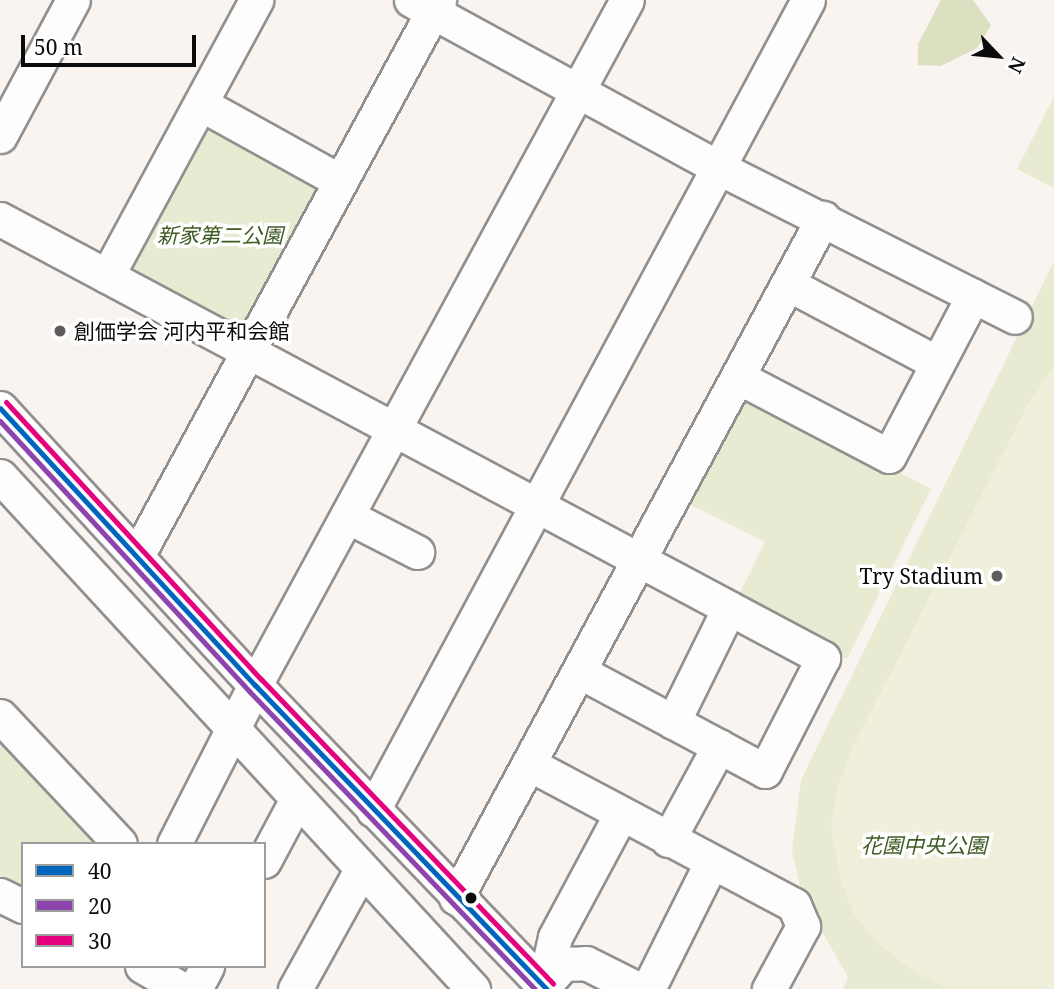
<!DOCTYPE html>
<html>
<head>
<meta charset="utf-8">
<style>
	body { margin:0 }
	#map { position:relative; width:1054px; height:989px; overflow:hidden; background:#f9f4ef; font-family:"Noto Serif","Noto Sans JP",serif }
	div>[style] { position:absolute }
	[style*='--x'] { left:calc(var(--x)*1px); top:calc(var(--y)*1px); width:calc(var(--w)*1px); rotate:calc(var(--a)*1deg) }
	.green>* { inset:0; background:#e8ebd1 }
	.forest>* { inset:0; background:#dbe1c0 }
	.pitch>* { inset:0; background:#f0efdb }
	.roads { filter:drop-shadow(2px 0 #92908e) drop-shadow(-2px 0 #92908e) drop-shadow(0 2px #92908e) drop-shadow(0 -2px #92908e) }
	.minor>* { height:33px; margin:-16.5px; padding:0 16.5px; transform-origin:16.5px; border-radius:16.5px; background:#fefdfd }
	.bus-1>* { height:5px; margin:-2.5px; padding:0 2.5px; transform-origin:2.5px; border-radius:2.5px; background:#0065bd }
	.bus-2>* { height:5px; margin:-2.5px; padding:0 2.5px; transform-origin:2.5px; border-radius:2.5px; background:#8e44ad }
	.bus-3>* { height:5px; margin:-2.5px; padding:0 2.5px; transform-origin:2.5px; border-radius:2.5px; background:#e5007d }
	.dots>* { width:19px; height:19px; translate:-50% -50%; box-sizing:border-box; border:4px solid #fff; border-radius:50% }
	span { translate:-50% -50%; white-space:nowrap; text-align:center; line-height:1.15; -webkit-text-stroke:7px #fff; paint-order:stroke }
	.park-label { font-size:21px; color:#3f5b23; font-style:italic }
	.poi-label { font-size:21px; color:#0b0b0b }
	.left { translate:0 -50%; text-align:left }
	.right { translate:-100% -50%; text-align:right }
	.legend { position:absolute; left:21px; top:842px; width:245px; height:126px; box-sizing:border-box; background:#fff; border:2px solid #9d9d9d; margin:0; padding:9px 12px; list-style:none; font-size:21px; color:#0b0b0b }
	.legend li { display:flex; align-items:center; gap:14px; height:35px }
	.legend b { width:35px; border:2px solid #9d9d9d }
	.north { position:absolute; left:963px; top:21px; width:70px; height:70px; -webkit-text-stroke:5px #fff; paint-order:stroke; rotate:116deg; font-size:19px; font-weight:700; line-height:28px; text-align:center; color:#0b0b0b }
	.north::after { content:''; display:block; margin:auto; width:24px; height:32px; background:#0b0b0b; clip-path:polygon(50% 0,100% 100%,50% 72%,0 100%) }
	.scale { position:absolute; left:21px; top:35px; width:175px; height:32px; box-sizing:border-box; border:4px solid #0b0b0b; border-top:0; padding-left:9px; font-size:21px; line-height:24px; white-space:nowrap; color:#0b0b0b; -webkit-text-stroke:5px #fff; paint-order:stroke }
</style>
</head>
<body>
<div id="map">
	<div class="green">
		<i style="clip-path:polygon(1054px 96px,1054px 188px,1017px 169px)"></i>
		<i style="clip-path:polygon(214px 121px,324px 188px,252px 327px,232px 332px,131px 279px,126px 261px,197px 126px)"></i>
		<i style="clip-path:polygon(1054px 261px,1054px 989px,843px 989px,848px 977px,803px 899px,792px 851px,801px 780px)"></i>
		<i style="clip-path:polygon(749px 393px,931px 489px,847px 659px,736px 601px,765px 542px,683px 501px,736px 397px)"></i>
		<i style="clip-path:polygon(0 726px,110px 844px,23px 844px,23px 891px,0 880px)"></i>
	</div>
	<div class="forest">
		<i style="clip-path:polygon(941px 0,973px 0,991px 25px,977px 48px,941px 66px,918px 65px,918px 44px)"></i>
	</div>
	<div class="pitch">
		<i style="clip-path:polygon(1054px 367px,1054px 989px,948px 989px,913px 971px,879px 944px,854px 914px,841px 881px,831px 827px,837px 788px,853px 747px,1027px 406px)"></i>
	</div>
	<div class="roads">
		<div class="minor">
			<i style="--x:411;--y:0;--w:351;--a:28.6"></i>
			<i style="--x:719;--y:168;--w:331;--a:26.7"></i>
			<i style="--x:201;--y:104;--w:159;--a:29"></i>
			<i style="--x:0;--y:136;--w:154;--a:-61.8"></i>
			<i style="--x:0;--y:219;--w:933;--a:28.08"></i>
			<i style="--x:823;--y:658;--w:127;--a:117.2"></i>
			<i style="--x:765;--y:771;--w:210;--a:-151.8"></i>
			<i style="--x:107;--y:276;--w:314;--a:-61.6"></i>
			<i style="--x:788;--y:284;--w:169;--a:27.9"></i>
			<i style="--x:738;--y:377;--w:170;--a:27.6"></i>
			<i style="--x:889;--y:456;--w:181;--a:-62.3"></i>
			<i style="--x:0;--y:408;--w:377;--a:47.4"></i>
			<i style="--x:255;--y:685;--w:422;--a:46.2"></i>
			<i style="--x:0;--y:476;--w:698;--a:47.32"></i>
			<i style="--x:347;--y:516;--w:79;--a:27.2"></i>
			<i style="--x:137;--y:556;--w:633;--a:-61.49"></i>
			<i style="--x:0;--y:716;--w:175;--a:46.8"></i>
			<i style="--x:673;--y:722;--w:127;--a:-63.8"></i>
			<i style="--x:529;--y:764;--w:300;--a:28"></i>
			<i style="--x:794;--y:905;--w:23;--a:67"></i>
			<i style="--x:803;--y:926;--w:72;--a:118.4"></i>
			<i style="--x:373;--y:810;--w:919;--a:-61.76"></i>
			<i style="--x:668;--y:840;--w:107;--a:-61.5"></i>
			<i style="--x:174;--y:844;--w:178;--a:-63"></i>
			<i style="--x:255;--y:685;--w:779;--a:-61.5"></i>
			<i style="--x:264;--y:861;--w:70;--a:-62"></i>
			<i style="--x:0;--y:895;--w:25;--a:26"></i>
			<i style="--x:456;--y:898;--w:773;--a:-61.64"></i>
			<i style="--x:142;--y:966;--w:46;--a:29.9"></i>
			<i style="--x:544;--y:986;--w:50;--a:-77.3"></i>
			<i style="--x:555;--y:937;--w:140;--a:-61.8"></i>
			<i style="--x:544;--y:986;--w:29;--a:-49"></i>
			<i style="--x:563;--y:964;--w:23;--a:-2"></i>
			<i style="--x:586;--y:963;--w:58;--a:26.6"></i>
			<i style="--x:195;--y:989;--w:26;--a:-62"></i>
			<i style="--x:295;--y:989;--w:136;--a:-61"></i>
			<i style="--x:648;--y:989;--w:141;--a:-63.4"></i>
		</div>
	</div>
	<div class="bus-1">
		<i style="--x:0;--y:408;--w:377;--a:47.4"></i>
		<i style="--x:255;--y:685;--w:422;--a:46.2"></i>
	</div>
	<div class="bus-2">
		<i style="--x:0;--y:421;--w:367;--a:47.3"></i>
		<i style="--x:249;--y:691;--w:413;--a:46.2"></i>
	</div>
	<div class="bus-3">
		<i style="--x:6;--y:402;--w:377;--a:47.4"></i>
		<i style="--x:261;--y:679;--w:422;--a:46.2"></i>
	</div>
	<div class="dots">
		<i style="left:60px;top:331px;background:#5e5d5b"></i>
		<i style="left:997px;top:576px;background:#5e5d5b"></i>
		<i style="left:471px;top:898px;background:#0b0b0b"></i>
	</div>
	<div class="park-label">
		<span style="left:220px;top:235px">新家第二公園</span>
		<span style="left:924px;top:845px">花園中央公園</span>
	</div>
	<div class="poi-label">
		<span class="left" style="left:74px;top:331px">創価学会 河内平和会館</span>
		<span class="right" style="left:983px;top:576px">Try Stadium</span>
	</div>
	<ul class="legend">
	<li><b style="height:9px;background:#0065bd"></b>40</li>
	<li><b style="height:9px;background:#8e44ad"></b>20</li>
	<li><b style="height:9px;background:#e5007d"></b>30</li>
	</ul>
	<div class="north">N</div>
	<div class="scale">50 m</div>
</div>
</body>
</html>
